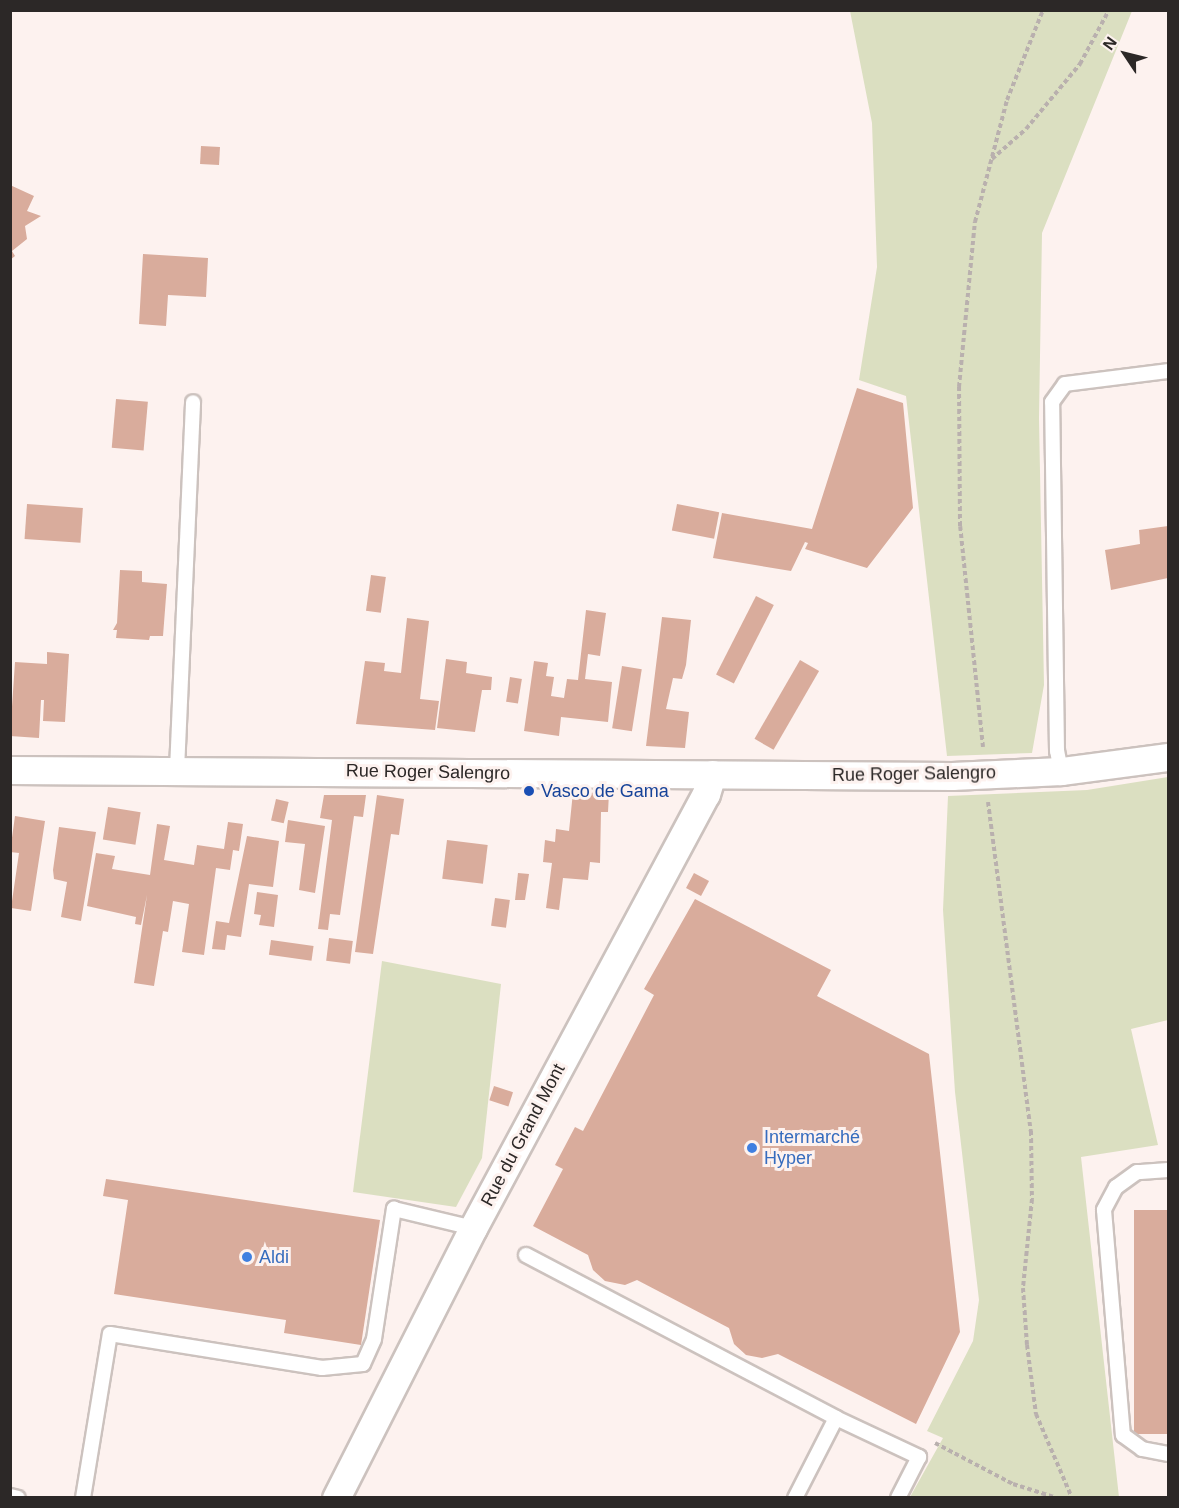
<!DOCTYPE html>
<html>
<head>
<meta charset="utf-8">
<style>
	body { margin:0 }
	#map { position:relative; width:1179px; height:1508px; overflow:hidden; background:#fdf2ef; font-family:Helvetica,sans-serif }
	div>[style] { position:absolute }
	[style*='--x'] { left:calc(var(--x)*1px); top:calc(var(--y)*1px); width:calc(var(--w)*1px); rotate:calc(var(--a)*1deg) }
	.green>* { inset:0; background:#dbdfc1 }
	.building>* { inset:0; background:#d9ac9c; transform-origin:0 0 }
	.path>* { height:4px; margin-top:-2px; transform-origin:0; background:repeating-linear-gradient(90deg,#b9b0ae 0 4.5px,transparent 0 7.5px) }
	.roads { filter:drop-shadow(2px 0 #ccc2be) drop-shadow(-2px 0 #ccc2be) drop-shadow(0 2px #ccc2be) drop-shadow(0 -2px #ccc2be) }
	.lane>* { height:14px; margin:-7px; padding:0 7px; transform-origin:7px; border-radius:7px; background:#fff }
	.street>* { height:27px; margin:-13.5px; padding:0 13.5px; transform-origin:13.5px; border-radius:13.5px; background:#fff }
	.dots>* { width:16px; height:16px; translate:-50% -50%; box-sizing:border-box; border:3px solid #fdf2ef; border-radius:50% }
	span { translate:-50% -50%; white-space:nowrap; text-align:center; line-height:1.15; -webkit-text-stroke:6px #fdf2ef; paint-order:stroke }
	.street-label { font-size:18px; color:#2c2827 }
	.transit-label { font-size:18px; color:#164399 }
	.left { translate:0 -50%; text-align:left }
	.shop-label { font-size:18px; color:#366cbe }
	.frame { position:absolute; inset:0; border:12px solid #2c2827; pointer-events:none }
	.north { position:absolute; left:1095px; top:24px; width:60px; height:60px; -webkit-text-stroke:4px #fdf2ef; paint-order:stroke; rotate:305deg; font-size:16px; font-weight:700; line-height:24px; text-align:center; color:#2c2827 }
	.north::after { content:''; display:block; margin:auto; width:21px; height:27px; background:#2c2827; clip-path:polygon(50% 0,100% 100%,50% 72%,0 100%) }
</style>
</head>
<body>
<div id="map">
	<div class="green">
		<i style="clip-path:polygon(850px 11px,1132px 11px,1042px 233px,1039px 418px,1044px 685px,1032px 753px,947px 756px,906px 396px,859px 380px,877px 267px,872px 123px)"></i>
		<i style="clip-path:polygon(1168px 777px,1168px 1020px,1131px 1029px,1158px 1145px,1081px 1157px,1119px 1497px,910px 1497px,943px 1438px,927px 1431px,973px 1341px,979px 1300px,955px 1092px,943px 910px,948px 796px,1087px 790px)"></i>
		<i style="clip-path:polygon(382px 961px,501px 984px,482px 1158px,456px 1207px,353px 1192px)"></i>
	</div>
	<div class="building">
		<i style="left:201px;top:146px;width:19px;height:18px;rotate:3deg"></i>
		<i style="clip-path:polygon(10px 185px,34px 196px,27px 211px,41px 216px,25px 226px,27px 239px,12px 251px,15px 256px,10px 260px)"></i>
		<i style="clip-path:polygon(143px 254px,208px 258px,206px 297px,168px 295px,166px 326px,139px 324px)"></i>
		<i style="clip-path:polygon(857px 388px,903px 403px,913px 508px,867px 568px,805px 549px,808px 543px,805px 542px,791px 571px,713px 558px,722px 513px,812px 529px)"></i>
		<i style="left:116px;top:399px;width:32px;height:49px;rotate:5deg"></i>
		<i style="left:27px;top:504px;width:56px;height:35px;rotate:4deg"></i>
		<i style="left:677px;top:504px;width:43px;height:27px;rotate:11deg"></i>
		<i style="clip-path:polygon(1168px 526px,1168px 578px,1111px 590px,1105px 550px,1140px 544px,1139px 530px)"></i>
		<i style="clip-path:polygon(120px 570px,142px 571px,142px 582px,167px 584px,163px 636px,150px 636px,149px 640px,116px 638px,117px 630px,113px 630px,117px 623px)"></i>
		<i style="left:371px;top:575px;width:15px;height:36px;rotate:8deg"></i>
		<i style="left:756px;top:596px;width:20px;height:88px;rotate:27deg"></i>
		<i style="clip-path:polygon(586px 610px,606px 613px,600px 656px,588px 654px,585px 679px,612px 682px,608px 722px,561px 717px,559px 736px,524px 731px,534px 661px,548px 663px,546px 676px,554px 677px,551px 696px,564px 698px,567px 679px,578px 680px)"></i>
		<i style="clip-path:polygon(662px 617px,691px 620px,686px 665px,682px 679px,673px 678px,666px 709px,689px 712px,685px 748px,646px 746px)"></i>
		<i style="clip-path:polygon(407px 618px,429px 621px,420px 699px,439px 701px,435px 730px,356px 724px,365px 661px,385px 663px,384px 671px,401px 673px)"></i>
		<i style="clip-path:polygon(47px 652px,69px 654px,65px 722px,43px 721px,44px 700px,41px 700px,39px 738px,10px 736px,15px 662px,47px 664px)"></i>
		<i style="clip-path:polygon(446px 659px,467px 662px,466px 673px,492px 677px,491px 690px,482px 690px,475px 732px,437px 728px)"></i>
		<i style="left:800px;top:660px;width:22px;height:91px;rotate:30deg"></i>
		<i style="left:622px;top:666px;width:20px;height:63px;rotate:9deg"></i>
		<i style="left:510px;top:677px;width:12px;height:25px;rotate:9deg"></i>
		<i style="clip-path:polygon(573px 792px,609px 793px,608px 812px,601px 812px,600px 863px,590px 862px,588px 880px,563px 878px,559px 910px,546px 908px,552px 863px,543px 862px,545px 840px,555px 842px,556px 829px,569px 831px)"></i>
		<i style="clip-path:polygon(324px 795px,366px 795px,363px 817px,354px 816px,340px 915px,330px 914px,328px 930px,318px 929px,332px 820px,320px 818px)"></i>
		<i style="clip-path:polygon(377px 795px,404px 799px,399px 835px,391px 834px,373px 954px,355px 952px)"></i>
		<i style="left:276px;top:799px;width:13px;height:22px;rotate:13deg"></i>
		<i style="left:108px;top:807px;width:33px;height:33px;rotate:9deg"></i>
		<i style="clip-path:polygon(15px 816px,45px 821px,31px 911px,11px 908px,19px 853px,10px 852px)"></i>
		<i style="clip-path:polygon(288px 820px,325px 826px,315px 893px,299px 890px,305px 844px,285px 842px)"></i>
		<i style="clip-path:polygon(228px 822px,243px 824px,239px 851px,233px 850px,230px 870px,216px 868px,204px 955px,182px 952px,189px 904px,173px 901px,168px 932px,163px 931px,154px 986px,134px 983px,147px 895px,141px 925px,135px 924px,136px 917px,87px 906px,96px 853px,115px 856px,112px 869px,150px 875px,157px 824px,170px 826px,164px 860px,194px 865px,197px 845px,224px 849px)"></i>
		<i style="clip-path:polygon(59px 827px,96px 832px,81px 921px,61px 917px,67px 882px,54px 879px,53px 870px)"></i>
		<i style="clip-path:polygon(247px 836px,279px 841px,273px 887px,249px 884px,241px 937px,227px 935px,225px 950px,212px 949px,216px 921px,229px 923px)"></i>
		<i style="left:447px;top:840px;width:41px;height:39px;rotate:7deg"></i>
		<i style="clip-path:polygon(518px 873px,529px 874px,525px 900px,515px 900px)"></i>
		<i style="left:694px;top:873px;width:17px;height:17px;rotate:28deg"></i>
		<i style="clip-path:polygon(257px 892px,278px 895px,274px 927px,259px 925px,261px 915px,254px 914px)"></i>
		<i style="left:495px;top:898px;width:15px;height:28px;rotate:8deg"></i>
		<i style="clip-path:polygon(695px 899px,831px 970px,817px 996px,929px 1054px,960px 1332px,916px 1424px,778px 1354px,762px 1358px,746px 1355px,734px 1344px,729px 1328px,637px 1280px,625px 1285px,605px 1281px,593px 1270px,588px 1255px,533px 1226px,563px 1169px,555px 1165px,575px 1127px,583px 1131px,654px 995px,644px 989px)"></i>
		<i style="left:329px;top:938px;width:24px;height:23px;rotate:7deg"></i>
		<i style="left:271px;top:940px;width:43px;height:15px;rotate:8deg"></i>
		<i style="left:494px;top:1086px;width:20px;height:15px;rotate:18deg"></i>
		<i style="clip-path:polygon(106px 1179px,380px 1220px,361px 1345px,284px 1333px,286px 1320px,114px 1294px,128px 1200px,103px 1196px)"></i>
		<i style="left:1134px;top:1210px;width:34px;height:224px"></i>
	</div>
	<div class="path">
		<i style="--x:992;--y:159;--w:45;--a:-41.4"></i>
		<i style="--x:1026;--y:129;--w:85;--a:-50.3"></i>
		<i style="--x:1080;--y:64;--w:61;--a:-61.8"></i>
		<i style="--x:983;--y:747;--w:222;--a:-95.9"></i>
		<i style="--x:960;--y:526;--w:139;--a:-90.4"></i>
		<i style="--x:959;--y:387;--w:166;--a:-84.5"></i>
		<i style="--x:975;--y:222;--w:126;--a:-75.3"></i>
		<i style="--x:1007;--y:100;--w:97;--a:-68.2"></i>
		<i style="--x:988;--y:802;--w:332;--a:82.6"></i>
		<i style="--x:1031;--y:1131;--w:68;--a:89.2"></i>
		<i style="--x:1032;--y:1199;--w:89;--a:95.8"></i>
		<i style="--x:1023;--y:1288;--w:57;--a:86"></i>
		<i style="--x:1027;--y:1345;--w:70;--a:82.6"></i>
		<i style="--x:1036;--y:1414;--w:91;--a:66.8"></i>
		<i style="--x:935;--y:1443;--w:88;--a:27.7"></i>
		<i style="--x:1013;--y:1484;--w:46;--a:17.7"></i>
	</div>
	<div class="roads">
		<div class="lane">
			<i style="--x:177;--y:770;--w:368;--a:-87.5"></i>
			<i style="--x:1061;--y:771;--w:20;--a:-101"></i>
			<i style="--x:1057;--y:751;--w:349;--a:-90.8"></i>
			<i style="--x:1052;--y:402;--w:22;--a:-54"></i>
			<i style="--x:1065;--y:384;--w:104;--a:-7.2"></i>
			<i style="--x:1168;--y:1170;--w:31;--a:176"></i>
			<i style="--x:1137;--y:1172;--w:26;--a:144"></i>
			<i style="--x:1116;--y:1187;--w:26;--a:118"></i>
			<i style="--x:1104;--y:1210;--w:226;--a:85.2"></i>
			<i style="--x:1123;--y:1435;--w:24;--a:36"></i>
			<i style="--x:1142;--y:1449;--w:26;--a:11"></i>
			<i style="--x:526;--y:1255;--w:350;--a:27.7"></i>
			<i style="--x:836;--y:1418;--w:90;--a:117.1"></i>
			<i style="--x:836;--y:1418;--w:92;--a:25.2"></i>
			<i style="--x:919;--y:1457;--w:46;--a:117.1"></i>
			<i style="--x:10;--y:1496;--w:8;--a:14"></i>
			<i style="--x:83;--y:1498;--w:166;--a:-80.7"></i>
			<i style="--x:110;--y:1334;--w:215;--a:9.1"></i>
			<i style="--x:322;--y:1368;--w:41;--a:-5.6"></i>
			<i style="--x:363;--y:1364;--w:27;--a:-66"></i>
			<i style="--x:374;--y:1339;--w:132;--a:-81.3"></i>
			<i style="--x:394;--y:1209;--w:81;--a:13.5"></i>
		</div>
		<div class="street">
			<i style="--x:10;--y:770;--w:942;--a:0.36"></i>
			<i style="--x:952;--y:776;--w:109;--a:-2.6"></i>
			<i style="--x:1061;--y:771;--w:108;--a:-7.5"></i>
			<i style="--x:336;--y:1498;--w:303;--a:-63.1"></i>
			<i style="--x:473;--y:1228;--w:493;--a:-61.8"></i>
			<i style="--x:706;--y:794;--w:21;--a:-73"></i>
		</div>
	</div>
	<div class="dots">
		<i style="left:529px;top:791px;background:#1a4fb4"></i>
		<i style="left:752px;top:1148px;background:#3f7fe0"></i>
		<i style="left:247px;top:1257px;background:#3f7fe0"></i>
	</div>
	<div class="street-label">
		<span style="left:428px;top:772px;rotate:1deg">Rue Roger Salengro</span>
		<span style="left:914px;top:774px;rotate:-1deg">Rue Roger Salengro</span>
		<span style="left:523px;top:1135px;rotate:-62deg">Rue du Grand Mont</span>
	</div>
	<div class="transit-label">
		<span class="left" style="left:541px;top:791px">Vasco de Gama</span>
	</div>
	<div class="shop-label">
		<span class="left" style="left:764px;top:1148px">Intermarché<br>Hyper</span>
		<span class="left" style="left:259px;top:1257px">Aldi</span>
	</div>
	<div class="frame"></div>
	<div class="north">N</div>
</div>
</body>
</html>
